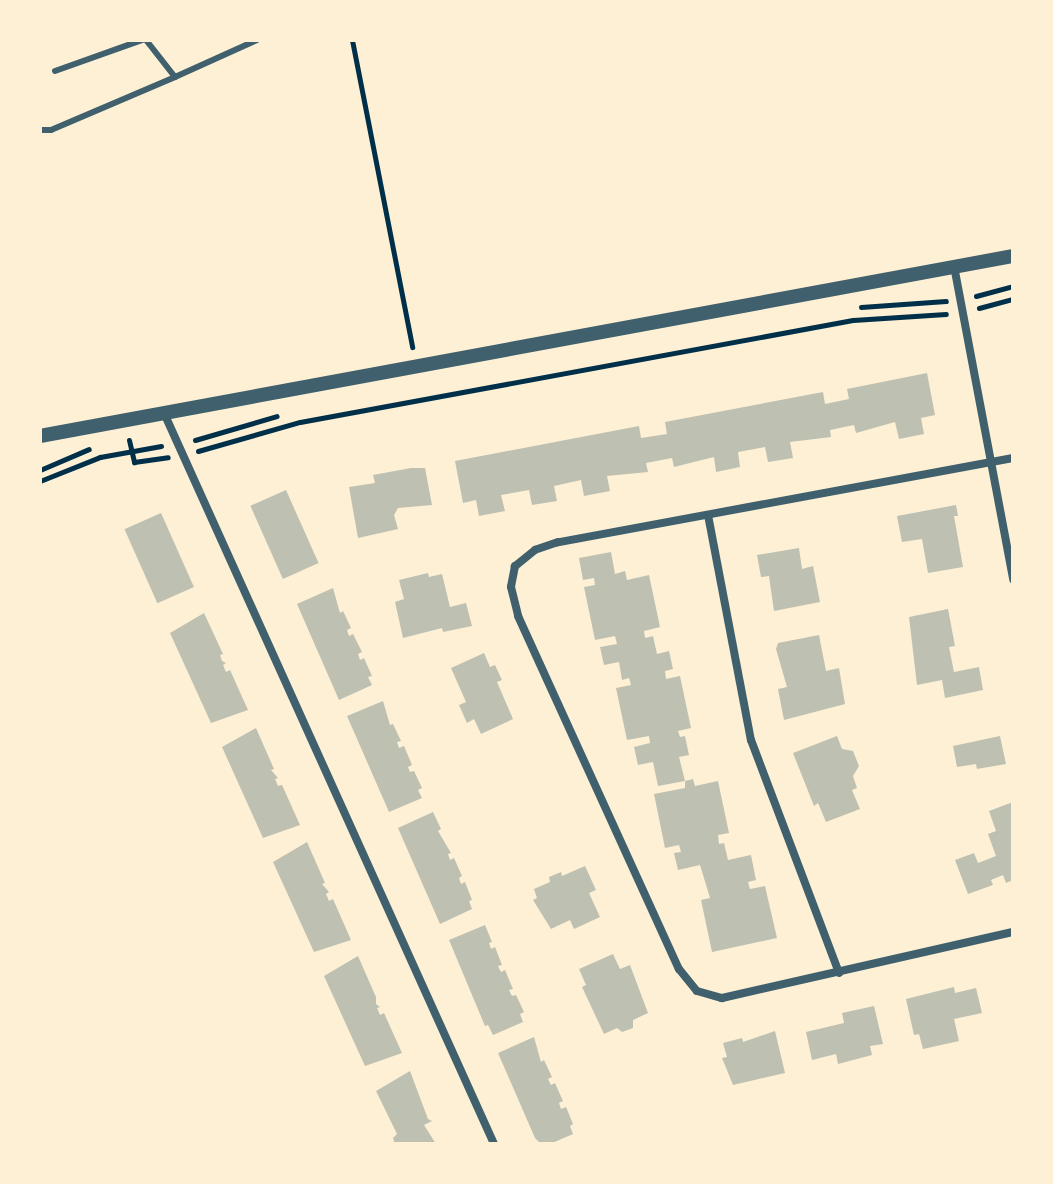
<!DOCTYPE html>
<html>
<head>
<meta charset="utf-8">
<style>
	body { margin:0 }
	#map { position:relative; width:1053px; height:1184px; overflow:hidden; background:#fdf0d5; font-family:Spectral,serif }
	div>[style] { position:absolute }
	[style*='--x'] { left:calc(var(--x)*1px); top:calc(var(--y)*1px); width:calc(var(--w)*1px); rotate:calc(var(--a)*1deg) }
	.building>* { inset:0; background:#bec0b2; transform-origin:0 0 }
	.path>* { height:5px; margin:-2.5px; padding:0 2.5px; transform-origin:2.5px; border-radius:2.5px; background:#003049 }
	.service>* { height:6px; margin:-3px; padding:0 3px; transform-origin:3px; border-radius:3px; background:#3f606c }
	.minor>* { height:8px; margin:-4px; padding:0 4px; transform-origin:4px; border-radius:4px; background:#3f606c }
	.tertiary>* { height:14px; margin:-7px; padding:0 7px; transform-origin:7px; border-radius:7px; background:#3f606c }
	span { translate:-50% -50%; white-space:nowrap; text-align:center; line-height:1.15; -webkit-text-stroke:7px #fdf0d5; paint-order:stroke }
	.frame { position:absolute; inset:0; border:42px solid #fdf0d5; pointer-events:none }
</style>
</head>
<body>
<div id="map">
	<div class="building">
		<i style="clip-path:polygon(927px 373px,935px 415px,921px 418px,924px 434px,899px 439px,895px 422px,856px 433px,854px 425px,830px 430px,831px 437px,790px 442px,793px 458px,781px 460px,768px 462px,765px 447px,738px 452px,740px 467px,716px 472px,714px 457px,674px 467px,672px 458px,646px 463px,648px 472px,607px 476px,610px 491px,584px 496px,581px 480px,554px 486px,557px 501px,532px 505px,529px 490px,501px 495px,505px 511px,479px 516px,476px 500px,463px 503px,455px 461px,639px 426px,641px 438px,667px 434px,665px 422px,823px 392px,825px 404px,849px 399px,847px 389px)"></i>
		<i style="clip-path:polygon(411px 468px,425px 468px,432px 505px,398px 508px,394px 515px,398px 529px,358px 538px,349px 487px,375px 483px,373px 475px)"></i>
		<i style="left:286px;top:490px;width:80px;height:39px;rotate:66deg"></i>
		<i style="clip-path:polygon(956px 505px,958px 516px,954px 516px,963px 567px,928px 573px,922px 539px,902px 542px,897px 516px)"></i>
		<i style="left:161px;top:513px;width:81px;height:40px;rotate:66deg"></i>
		<i style="clip-path:polygon(799px 548px,802px 569px,813px 566px,820px 602px,774px 611px,769px 576px,761px 577px,757px 555px)"></i>
		<i style="clip-path:polygon(611px 552px,615px 574px,625px 571px,627px 580px,649px 575px,660px 627px,644px 631px,645px 638px,653px 636px,657px 654px,669px 651px,673px 669px,665px 671px,666px 679px,680px 676px,691px 728px,678px 731px,680px 737px,685px 736px,689px 755px,679px 757px,685px 781px,658px 786px,653px 762px,638px 765px,634px 747px,650px 743px,649px 736px,627px 740px,616px 688px,631px 685px,629px 678px,622px 680px,619px 662px,604px 665px,600px 647px,617px 644px,615px 636px,595px 640px,584px 587px,595px 585px,594px 578px,583px 580px,579px 558px)"></i>
		<i style="clip-path:polygon(428px 573px,429px 577px,442px 574px,450px 607px,466px 603px,472px 626px,443px 632px,442px 628px,403px 638px,395px 602px,404px 599px,399px 580px)"></i>
		<i style="clip-path:polygon(333px 588px,340px 613px,343px 611px,351px 628px,347px 630px,349px 636px,353px 634px,362px 652px,358px 654px,360px 660px,364px 658px,372px 676px,368px 677px,372px 685px,339px 700px,297px 604px)"></i>
		<i style="clip-path:polygon(948px 609px,955px 646px,949px 647px,954px 672px,979px 667px,983px 690px,945px 698px,942px 680px,917px 685px,909px 617px)"></i>
		<i style="clip-path:polygon(204px 613px,223px 654px,220px 655px,222px 661px,226px 663px,223px 665px,226px 672px,230px 670px,248px 710px,211px 723px,170px 633px)"></i>
		<i style="clip-path:polygon(819px 635px,826px 671px,839px 668px,845px 704px,784px 720px,778px 689px,787px 687px,776px 649px,778px 643px)"></i>
		<i style="clip-path:polygon(484px 653px,490px 667px,495px 665px,502px 680px,497px 682px,513px 719px,481px 734px,474px 719px,467px 723px,459px 705px,466px 702px,451px 668px)"></i>
		<i style="clip-path:polygon(383px 701px,390px 725px,393px 724px,401px 741px,397px 742px,399px 748px,404px 746px,412px 765px,408px 767px,410px 772px,414px 771px,422px 788px,418px 790px,422px 798px,389px 812px,347px 716px)"></i>
		<i style="clip-path:polygon(256px 728px,274px 769px,271px 770px,278px 778px,275px 779px,278px 786px,282px 785px,300px 825px,263px 838px,222px 747px)"></i>
		<i style="clip-path:polygon(837px 736px,842px 749px,853px 751px,859px 766px,853px 776px,857px 788px,852px 790px,860px 809px,826px 822px,818px 803px,814px 806px,793px 753px)"></i>
		<i style="clip-path:polygon(1000px 736px,1006px 764px,977px 769px,976px 764px,957px 767px,953px 746px)"></i>
		<i style="clip-path:polygon(693px 779px,695px 786px,718px 781px,729px 833px,718px 835px,719px 844px,724px 843px,728px 860px,751px 855px,756px 880px,748px 882px,750px 889px,765px 886px,777px 938px,712px 952px,701px 900px,710px 898px,700px 865px,678px 870px,674px 853px,681px 852px,679px 845px,665px 848px,654px 794px,685px 788px,685px 781px)"></i>
		<i style="clip-path:polygon(1013px 802px,1013px 880px,1006px 883px,1003px 875px,991px 880px,993px 885px,968px 894px,955px 860px,974px 853px,978px 863px,996px 856px,988px 834px,996px 831px,989px 811px)"></i>
		<i style="clip-path:polygon(433px 812px,441px 829px,438px 831px,451px 853px,448px 854px,450px 860px,454px 858px,462px 876px,459px 878px,461px 884px,465px 882px,472px 900px,469px 901px,472px 909px,440px 924px,398px 828px)"></i>
		<i style="clip-path:polygon(307px 842px,325px 883px,322px 884px,329px 892px,326px 894px,329px 901px,333px 899px,351px 940px,314px 952px,273px 862px)"></i>
		<i style="clip-path:polygon(585px 866px,596px 890px,589px 893px,600px 917px,574px 929px,570px 920px,551px 929px,533px 900px,537px 898px,534px 889px,550px 882px,549px 877px,561px 872px,562px 876px)"></i>
		<i style="clip-path:polygon(485px 925px,492px 942px,489px 943px,491px 949px,495px 947px,502px 965px,498px 966px,501px 972px,505px 970px,513px 989px,509px 990px,512px 996px,516px 995px,524px 1012px,520px 1014px,523px 1022px,493px 1035px,488px 1025px,485px 1026px,449px 940px)"></i>
		<i style="clip-path:polygon(613px 954px,620px 969px,630px 965px,648px 1013px,633px 1020px,633px 1028px,622px 1032px,617px 1028px,604px 1034px,582px 987px,586px 985px,579px 969px)"></i>
		<i style="clip-path:polygon(358px 956px,376px 997px,376px 1004px,380px 1007px,377px 1008px,380px 1015px,384px 1013px,402px 1053px,365px 1066px,324px 976px)"></i>
		<i style="clip-path:polygon(954px 987px,955px 993px,976px 988px,982px 1013px,954px 1019px,959px 1041px,923px 1049px,919px 1034px,914px 1035px,906px 999px)"></i>
		<i style="clip-path:polygon(874px 1006px,883px 1044px,870px 1046px,872px 1055px,838px 1064px,836px 1054px,812px 1060px,806px 1032px,844px 1023px,842px 1013px)"></i>
		<i style="clip-path:polygon(775px 1031px,785px 1073px,733px 1085px,722px 1058px,727px 1057px,723px 1043px,742px 1038px,743px 1042px)"></i>
		<i style="clip-path:polygon(534px 1037px,541px 1062px,544px 1060px,552px 1077px,548px 1079px,551px 1085px,555px 1083px,563px 1101px,559px 1103px,561px 1109px,566px 1107px,573px 1124px,570px 1126px,573px 1134px,550px 1144px,541px 1144px,535px 1138px,498px 1053px)"></i>
		<i style="clip-path:polygon(410px 1071px,428px 1119px,432px 1121px,424px 1125px,436px 1144px,395px 1144px,393px 1138px,397px 1134px,376px 1091px)"></i>
	</div>
	<div class="path">
		<i style="--x:352;--y:40;--w:313;--a:78.9"></i>
		<i style="--x:976;--y:296;--w:38;--a:-15"></i>
		<i style="--x:861;--y:307;--w:85;--a:-4"></i>
		<i style="--x:979;--y:308;--w:35;--a:-15"></i>
		<i style="--x:129;--y:440;--w:23;--a:77"></i>
		<i style="--x:134;--y:462;--w:34;--a:-8"></i>
		<i style="--x:195;--y:440;--w:85;--a:-16.3"></i>
		<i style="--x:198;--y:451;--w:106;--a:-15.9"></i>
		<i style="--x:300;--y:422;--w:562;--a:-10.45"></i>
		<i style="--x:853;--y:320;--w:93;--a:-3.7"></i>
		<i style="--x:40;--y:470;--w:53;--a:-23.2"></i>
		<i style="--x:40;--y:481;--w:65;--a:-21.8"></i>
		<i style="--x:100;--y:457;--w:62;--a:-10.2"></i>
	</div>
	<div class="service">
		<i style="--x:146;--y:40;--w:47;--a:51.9"></i>
		<i style="--x:175;--y:77;--w:90;--a:-24.3"></i>
		<i style="--x:55;--y:71;--w:92;--a:-19.6"></i>
		<i style="--x:40;--y:130;--w:11;--a:0"></i>
		<i style="--x:51;--y:130;--w:135;--a:-23.1"></i>
	</div>
	<div class="minor">
		<i style="--x:954;--y:266;--w:319;--a:79.3"></i>
		<i style="--x:164;--y:413;--w:802;--a:65.7"></i>
		<i style="--x:1013;--y:458;--w:463;--a:169.5"></i>
		<i style="--x:558;--y:542;--w:24;--a:161"></i>
		<i style="--x:535;--y:550;--w:26;--a:141"></i>
		<i style="--x:515;--y:566;--w:21;--a:101"></i>
		<i style="--x:511;--y:587;--w:30;--a:76"></i>
		<i style="--x:518;--y:616;--w:388;--a:65.5"></i>
		<i style="--x:679;--y:969;--w:28;--a:51"></i>
		<i style="--x:697;--y:991;--w:26;--a:16"></i>
		<i style="--x:722;--y:998;--w:298;--a:-12.8"></i>
		<i style="--x:708;--y:515;--w:229;--a:79.2"></i>
		<i style="--x:751;--y:740;--w:249;--a:69.3"></i>
	</div>
	<div class="tertiary">
		<i style="--x:40;--y:436;--w:990;--a:-10.48"></i>
	</div>
	<div class="frame"></div>
</div>
</body>
</html>
